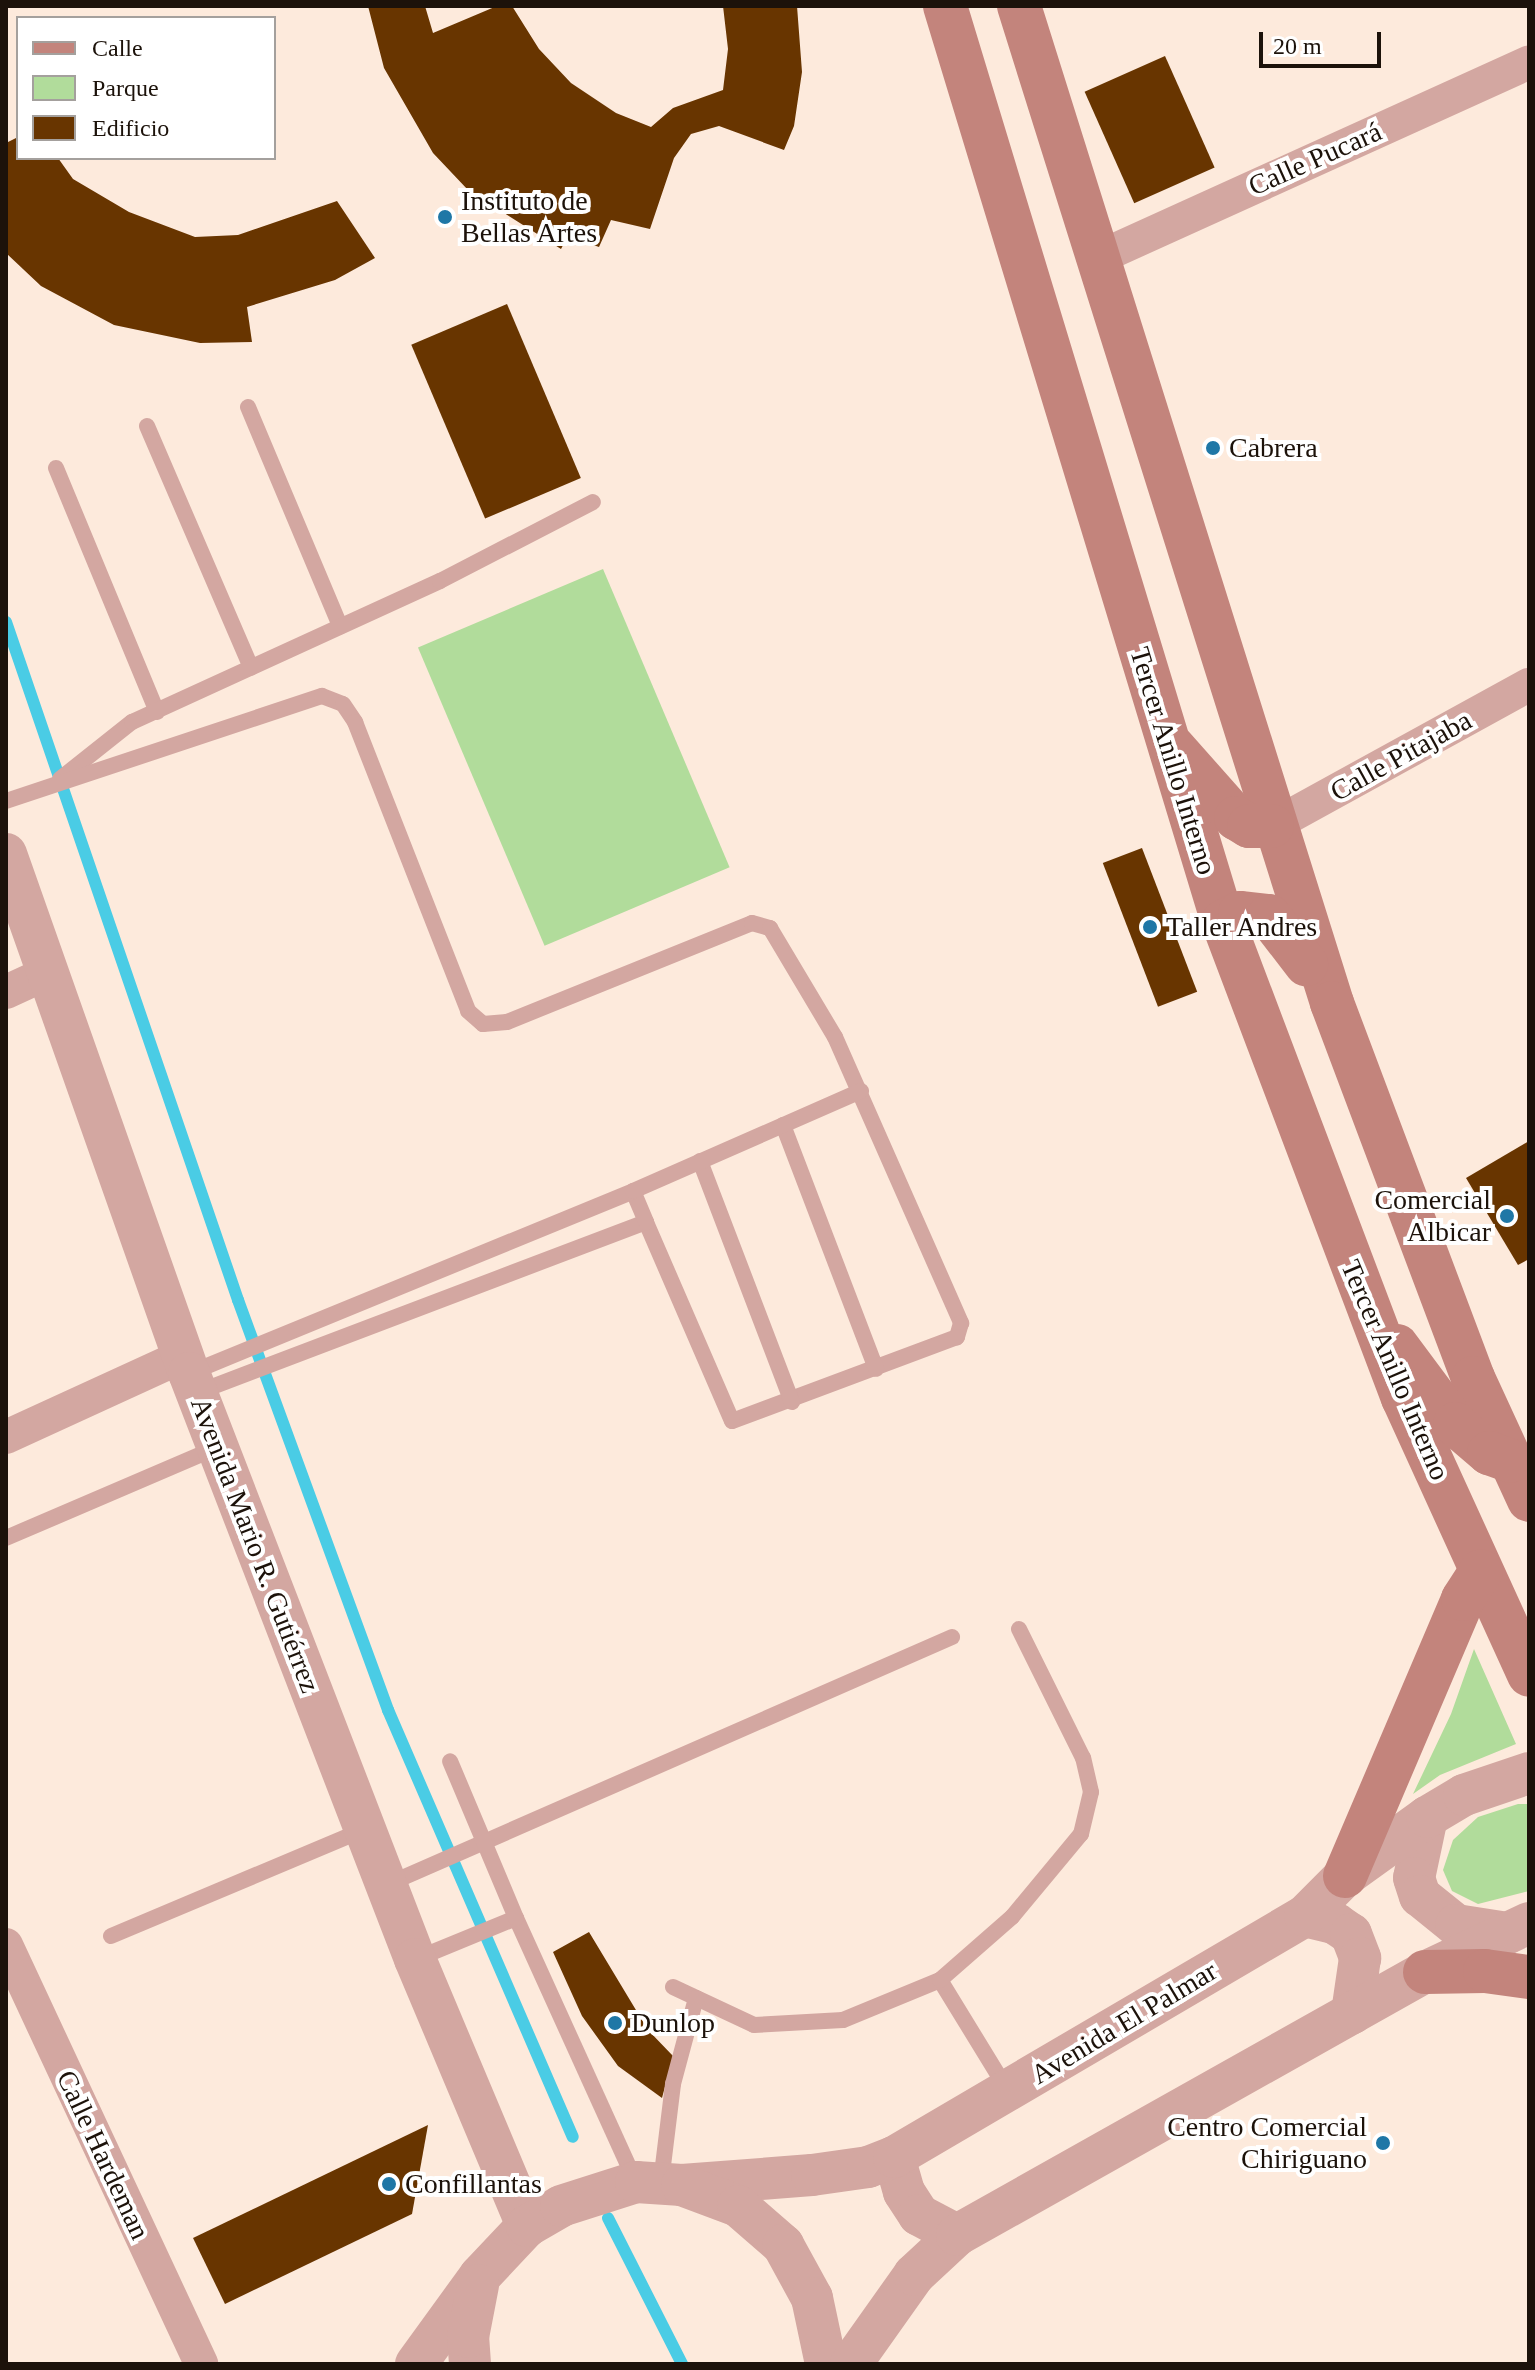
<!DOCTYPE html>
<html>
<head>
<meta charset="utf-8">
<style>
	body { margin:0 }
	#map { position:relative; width:1535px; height:2370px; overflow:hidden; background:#fdeadc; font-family:Georgia,serif }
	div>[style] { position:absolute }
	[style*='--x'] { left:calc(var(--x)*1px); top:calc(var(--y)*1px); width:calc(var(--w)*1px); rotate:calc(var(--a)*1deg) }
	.green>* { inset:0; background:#b1dc9b; transform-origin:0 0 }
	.stream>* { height:12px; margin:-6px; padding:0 6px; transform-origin:6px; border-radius:6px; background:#4acce5 }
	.building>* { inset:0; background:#683500; transform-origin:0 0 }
	.service>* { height:16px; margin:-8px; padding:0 8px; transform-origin:8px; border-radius:8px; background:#d3a7a1 }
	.minor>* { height:34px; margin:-17px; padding:0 17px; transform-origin:17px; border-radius:17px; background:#d3a7a1 }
	.tertiary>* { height:42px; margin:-21px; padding:0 21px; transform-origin:21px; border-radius:21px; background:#d3a7a1 }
	.secondary>* { height:44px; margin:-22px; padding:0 22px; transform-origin:22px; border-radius:22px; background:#c3847c }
	.dots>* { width:22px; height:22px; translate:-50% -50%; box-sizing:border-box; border:4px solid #fff; border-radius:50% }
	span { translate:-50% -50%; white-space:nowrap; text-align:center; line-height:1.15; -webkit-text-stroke:8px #fff; paint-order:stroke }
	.street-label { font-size:28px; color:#1c120a }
	.poi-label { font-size:28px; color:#1c120a }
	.left { translate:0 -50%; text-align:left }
	.right { translate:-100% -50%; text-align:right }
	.frame { position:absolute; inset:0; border:8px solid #1c120a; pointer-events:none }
	.legend { position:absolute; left:16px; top:16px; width:260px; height:144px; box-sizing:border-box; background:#fff; border:2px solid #a4a09d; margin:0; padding:10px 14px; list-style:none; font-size:24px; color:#1c120a }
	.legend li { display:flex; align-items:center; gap:16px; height:40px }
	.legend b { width:40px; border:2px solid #a4a09d }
	.scale { position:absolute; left:1259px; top:32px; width:122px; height:36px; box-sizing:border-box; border:4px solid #1c120a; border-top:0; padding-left:10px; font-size:24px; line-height:28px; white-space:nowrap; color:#1c120a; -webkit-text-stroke:6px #fff; paint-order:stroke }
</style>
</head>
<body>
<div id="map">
	<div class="green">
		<i style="left:603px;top:569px;width:324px;height:201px;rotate:67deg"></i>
		<i style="clip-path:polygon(1474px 1649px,1516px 1744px,1440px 1775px,1413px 1794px,1451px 1714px)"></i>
		<i style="clip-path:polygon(1518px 1804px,1529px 1804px,1529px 1891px,1478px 1904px,1452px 1891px,1443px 1870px,1453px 1840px,1478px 1817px)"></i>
	</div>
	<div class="stream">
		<i style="--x:6;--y:622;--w:717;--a:71.11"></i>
		<i style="--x:238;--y:1300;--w:437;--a:69.9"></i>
		<i style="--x:388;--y:1710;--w:465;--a:66.6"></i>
		<i style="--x:608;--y:2218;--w:164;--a:63.1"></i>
	</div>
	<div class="building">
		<i style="clip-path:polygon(368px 6px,425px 6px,433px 33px,497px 6px,512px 6px,539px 49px,571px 83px,616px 113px,651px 127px,673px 108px,723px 90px,728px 49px,723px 6px,797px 6px,802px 72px,794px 126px,784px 150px,719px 126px,691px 134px,674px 158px,650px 229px,611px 220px,599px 247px,568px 236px,561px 249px,468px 190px,433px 153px,384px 68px)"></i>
		<i style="left:1165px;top:56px;width:122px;height:88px;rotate:66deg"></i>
		<i style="clip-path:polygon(18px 137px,18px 158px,58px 158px,73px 179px,129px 212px,195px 237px,238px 235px,337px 201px,375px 258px,335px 280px,247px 307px,252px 342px,200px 343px,114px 325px,41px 286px,6px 253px,6px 143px)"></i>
		<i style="left:507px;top:304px;width:189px;height:104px;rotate:67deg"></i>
		<i style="left:1142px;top:848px;width:154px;height:42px;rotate:69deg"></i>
		<i style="clip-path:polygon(1529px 1141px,1529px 1259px,1518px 1265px,1466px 1178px)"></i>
		<i style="clip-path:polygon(589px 1932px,648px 2030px,673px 2056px,662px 2098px,618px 2066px,582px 2016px,553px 1952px)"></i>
		<i style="clip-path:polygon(428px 2125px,412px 2214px,225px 2304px,193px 2238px)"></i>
	</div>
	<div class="service">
		<i style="--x:248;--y:407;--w:238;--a:67.2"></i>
		<i style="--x:147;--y:426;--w:263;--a:66.7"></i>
		<i style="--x:56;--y:468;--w:264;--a:67.5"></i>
		<i style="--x:60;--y:779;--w:92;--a:-38.4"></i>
		<i style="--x:132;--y:722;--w:339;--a:-24.6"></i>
		<i style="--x:440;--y:581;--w:172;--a:-27.3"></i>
		<i style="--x:6;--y:801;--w:333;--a:-18.4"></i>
		<i style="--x:322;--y:696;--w:22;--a:21"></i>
		<i style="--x:343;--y:704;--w:22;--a:56"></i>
		<i style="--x:355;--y:722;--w:310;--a:68.6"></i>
		<i style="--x:468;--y:1011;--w:20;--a:41"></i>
		<i style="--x:483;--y:1024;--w:24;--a:-5"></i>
		<i style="--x:507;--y:1022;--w:264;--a:-22"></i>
		<i style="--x:752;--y:923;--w:19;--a:16"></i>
		<i style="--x:770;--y:928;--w:127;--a:59.2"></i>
		<i style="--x:835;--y:1037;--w:313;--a:66.2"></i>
		<i style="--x:961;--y:1323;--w:15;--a:106"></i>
		<i style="--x:957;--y:1337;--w:240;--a:159.5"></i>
		<i style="--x:732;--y:1421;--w:217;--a:-113.4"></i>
		<i style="--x:646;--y:1222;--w:480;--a:159.2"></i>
		<i style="--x:783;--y:1125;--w:261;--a:69.1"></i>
		<i style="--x:700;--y:1161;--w:258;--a:69.1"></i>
		<i style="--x:633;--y:1191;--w:34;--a:67"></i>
		<i style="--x:190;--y:1373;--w:479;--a:-22.3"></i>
		<i style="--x:633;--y:1191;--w:249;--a:-23.7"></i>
		<i style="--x:6;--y:1538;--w:228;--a:-23.2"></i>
		<i style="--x:386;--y:1885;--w:618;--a:-23.66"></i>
		<i style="--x:516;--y:1918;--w:290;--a:65.6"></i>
		<i style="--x:111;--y:1936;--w:273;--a:-22.8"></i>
		<i style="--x:416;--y:1959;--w:108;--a:-22.3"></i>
		<i style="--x:516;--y:1918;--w:170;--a:-112.8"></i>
		<i style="--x:940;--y:1980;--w:130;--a:58.5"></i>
		<i style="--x:673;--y:1987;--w:89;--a:25.1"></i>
		<i style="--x:754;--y:2025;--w:89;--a:-3.2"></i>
		<i style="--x:843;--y:2020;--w:105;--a:-22.4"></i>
		<i style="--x:940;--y:1980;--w:96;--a:-41.2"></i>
		<i style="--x:1012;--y:1917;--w:108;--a:-50.3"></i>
		<i style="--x:1081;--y:1834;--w:43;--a:-76.6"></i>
		<i style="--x:1091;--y:1792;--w:35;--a:-103"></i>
		<i style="--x:1083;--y:1758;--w:144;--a:-116.4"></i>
		<i style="--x:661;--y:2182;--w:99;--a:-83"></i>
		<i style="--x:673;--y:2084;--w:89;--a:-75"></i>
	</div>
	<div class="minor">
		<i style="--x:1100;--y:257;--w:471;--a:-24.4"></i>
		<i style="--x:1272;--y:826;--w:293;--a:-28.8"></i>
		<i style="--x:6;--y:992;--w:43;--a:-24.8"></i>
		<i style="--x:6;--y:1437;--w:195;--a:-24.6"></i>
		<i style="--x:6;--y:1945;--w:462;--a:65"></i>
	</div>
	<div class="tertiary">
		<i style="--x:6;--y:854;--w:550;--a:70.58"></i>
		<i style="--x:189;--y:1373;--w:628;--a:68.91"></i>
		<i style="--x:415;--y:1959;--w:290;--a:67.2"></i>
		<i style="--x:1427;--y:1817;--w:62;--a:102"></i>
		<i style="--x:1414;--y:1878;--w:19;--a:72"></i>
		<i style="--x:1420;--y:1896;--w:46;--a:38.9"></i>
		<i style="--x:1456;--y:1925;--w:52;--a:8.9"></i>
		<i style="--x:1305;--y:1916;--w:32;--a:14"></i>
		<i style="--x:1336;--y:1924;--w:18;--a:34"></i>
		<i style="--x:1351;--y:1934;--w:26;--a:69"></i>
		<i style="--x:1360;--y:1958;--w:56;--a:98.3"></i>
		<i style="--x:894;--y:2157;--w:36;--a:74"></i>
		<i style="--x:904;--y:2192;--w:27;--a:57"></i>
		<i style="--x:919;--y:2215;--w:43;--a:27.8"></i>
		<i style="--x:682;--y:2185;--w:130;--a:-4.4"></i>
		<i style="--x:812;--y:2175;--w:57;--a:-8.1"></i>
		<i style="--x:868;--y:2167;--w:28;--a:-21"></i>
		<i style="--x:894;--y:2157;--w:476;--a:-30.4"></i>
		<i style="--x:1305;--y:1916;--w:57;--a:-45"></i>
		<i style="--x:1345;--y:1876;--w:101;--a:-35.7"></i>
		<i style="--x:1427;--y:1817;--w:43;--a:-30.7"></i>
		<i style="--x:1464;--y:1795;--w:69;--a:-18.7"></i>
		<i style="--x:416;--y:2364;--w:109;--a:-54"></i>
		<i style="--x:480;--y:2276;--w:69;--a:-46.8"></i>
		<i style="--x:527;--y:2226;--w:39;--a:-30"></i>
		<i style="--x:561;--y:2206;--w:79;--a:-17.7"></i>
		<i style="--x:636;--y:2182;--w:46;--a:3.7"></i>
		<i style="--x:682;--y:2185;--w:60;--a:20.6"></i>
		<i style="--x:738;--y:2206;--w:60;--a:40.9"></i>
		<i style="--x:783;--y:2245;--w:60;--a:61.3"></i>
		<i style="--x:812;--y:2298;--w:67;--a:78"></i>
		<i style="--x:470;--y:2364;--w:27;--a:-94"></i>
		<i style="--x:468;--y:2337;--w:53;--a:-79.1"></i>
		<i style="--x:851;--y:2364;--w:109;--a:-54.7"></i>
		<i style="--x:914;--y:2275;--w:59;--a:-42.9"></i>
		<i style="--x:957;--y:2235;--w:537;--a:-29.33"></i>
		<i style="--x:1425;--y:1972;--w:115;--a:-25.2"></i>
	</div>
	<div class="secondary">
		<i style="--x:945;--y:6;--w:957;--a:73.12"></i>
		<i style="--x:1223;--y:922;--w:509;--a:69.29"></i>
		<i style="--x:1403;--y:1398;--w:304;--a:65.5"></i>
		<i style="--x:1019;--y:6;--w:1045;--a:72.57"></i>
		<i style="--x:1332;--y:1003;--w:401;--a:69.4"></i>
		<i style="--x:1473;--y:1378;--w:134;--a:65.3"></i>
		<i style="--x:1174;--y:748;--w:94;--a:48.5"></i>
		<i style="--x:1236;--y:818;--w:15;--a:32"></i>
		<i style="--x:1249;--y:826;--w:23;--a:0"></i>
		<i style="--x:1223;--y:922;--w:19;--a:-28"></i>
		<i style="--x:1240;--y:913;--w:29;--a:6"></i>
		<i style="--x:1269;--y:916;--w:61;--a:52.4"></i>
		<i style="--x:1397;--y:1346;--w:97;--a:53.4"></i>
		<i style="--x:1455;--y:1424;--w:45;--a:40.5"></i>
		<i style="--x:1489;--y:1453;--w:23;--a:20"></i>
		<i style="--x:1345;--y:1876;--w:301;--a:-66.9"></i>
		<i style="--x:1463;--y:1599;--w:33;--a:-57"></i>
		<i style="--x:1425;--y:1972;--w:60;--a:-1"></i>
		<i style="--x:1485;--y:1971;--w:44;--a:7.8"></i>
	</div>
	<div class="dots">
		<i style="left:445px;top:217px;background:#1f77a6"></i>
		<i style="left:1213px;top:448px;background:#1f77a6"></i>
		<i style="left:1150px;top:927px;background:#1f77a6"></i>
		<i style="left:1507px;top:1216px;background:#1f77a6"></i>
		<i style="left:615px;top:2023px;background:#1f77a6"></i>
		<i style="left:1383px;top:2143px;background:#1f77a6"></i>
		<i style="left:389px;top:2184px;background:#1f77a6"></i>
	</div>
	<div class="street-label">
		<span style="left:1315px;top:159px;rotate:-24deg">Calle Pucará</span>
		<span style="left:1401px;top:756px;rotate:-29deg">Calle Pitajaba</span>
		<span style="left:1173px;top:761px;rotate:73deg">Tercer Anillo Interno</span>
		<span style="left:1395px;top:1370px;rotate:67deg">Tercer Anillo Interno</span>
		<span style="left:255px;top:1545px;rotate:69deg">Avenida Mario R. Gutiérrez</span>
		<span style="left:1124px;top:2023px;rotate:-31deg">Avenida El Palmar</span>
		<span style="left:103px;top:2155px;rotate:65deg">Calle Hardeman</span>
	</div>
	<div class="poi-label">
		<span class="left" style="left:461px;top:217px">Instituto de<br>Bellas Artes</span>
		<span class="left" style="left:1229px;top:448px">Cabrera</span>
		<span class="left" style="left:1166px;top:927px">Taller Andres</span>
		<span class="right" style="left:1491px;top:1216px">Comercial<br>Albicar</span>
		<span class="left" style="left:631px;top:2023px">Dunlop</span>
		<span class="right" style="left:1367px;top:2143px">Centro Comercial<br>Chiriguano</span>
		<span class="left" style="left:405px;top:2184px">Confillantas</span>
	</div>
	<div class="frame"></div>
	<ul class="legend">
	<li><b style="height:10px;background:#c3847c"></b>Calle</li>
	<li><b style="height:22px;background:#b1dc9b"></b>Parque</li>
	<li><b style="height:22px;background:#683500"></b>Edificio</li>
	</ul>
	<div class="scale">20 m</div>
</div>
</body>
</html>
